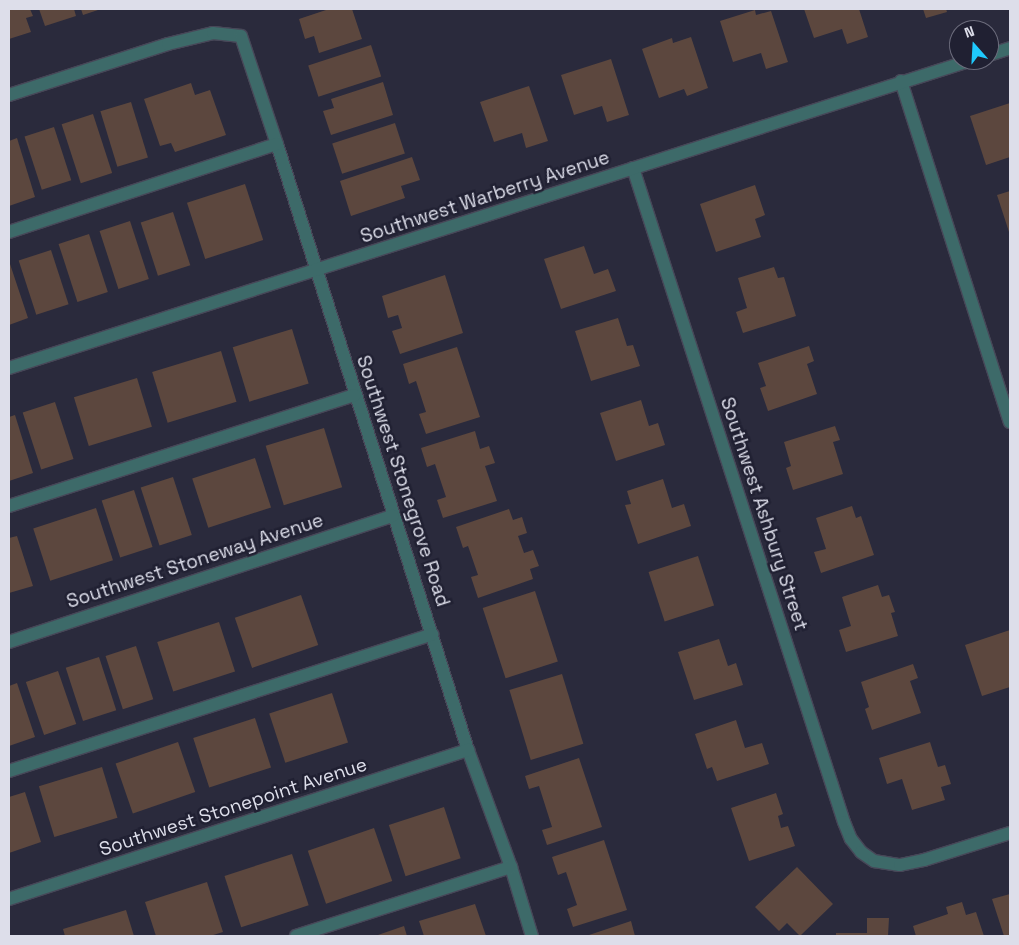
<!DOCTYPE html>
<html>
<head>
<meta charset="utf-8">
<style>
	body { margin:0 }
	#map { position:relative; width:1019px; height:945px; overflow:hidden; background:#2a2a3c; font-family:"Space Grotesk",sans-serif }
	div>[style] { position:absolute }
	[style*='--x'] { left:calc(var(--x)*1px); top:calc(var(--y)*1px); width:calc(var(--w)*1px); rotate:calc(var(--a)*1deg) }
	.building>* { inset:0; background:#5c473e; transform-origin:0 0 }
	.roads { filter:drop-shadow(1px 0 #474758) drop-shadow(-1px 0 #474758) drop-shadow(0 1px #474758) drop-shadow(0 -1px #474758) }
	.minor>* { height:12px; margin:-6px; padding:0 6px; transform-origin:6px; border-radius:6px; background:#3d6a69 }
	span { translate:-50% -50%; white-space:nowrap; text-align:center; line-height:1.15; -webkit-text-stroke:5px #202032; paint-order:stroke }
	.street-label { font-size:19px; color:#dddeea }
	.frame { position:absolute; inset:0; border:10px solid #dddeea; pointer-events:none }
	.north { position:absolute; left:949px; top:20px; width:50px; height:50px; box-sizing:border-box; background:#202032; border:1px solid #6c6c7c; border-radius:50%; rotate:341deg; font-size:14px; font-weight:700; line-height:20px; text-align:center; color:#dddeea }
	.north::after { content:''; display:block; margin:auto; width:18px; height:22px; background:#1fc9fd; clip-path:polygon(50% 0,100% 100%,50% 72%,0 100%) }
</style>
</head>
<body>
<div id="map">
	<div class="building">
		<i style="clip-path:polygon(9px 9px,30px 9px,33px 16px,26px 18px,31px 32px,9px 39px)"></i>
		<i style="clip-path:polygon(39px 9px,74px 9px,76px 16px,45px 26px)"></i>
		<i style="clip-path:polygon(81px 9px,101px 9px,83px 15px)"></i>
		<i style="clip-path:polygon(329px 9px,352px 9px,362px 39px,319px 53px,314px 36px,305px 39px,299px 19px)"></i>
		<i style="clip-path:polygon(804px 9px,859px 9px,868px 37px,847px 44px,842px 29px,814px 38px)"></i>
		<i style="clip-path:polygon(923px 9px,946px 9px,947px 12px,926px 18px)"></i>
		<i style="clip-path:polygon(755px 10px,756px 15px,771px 11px,788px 62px,766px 69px,761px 53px,733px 62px,720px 21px)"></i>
		<i style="clip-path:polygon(691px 37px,708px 88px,687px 96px,684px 89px,659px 98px,642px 49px,672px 38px,673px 43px)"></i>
		<i style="left:371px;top:45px;width:33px;height:66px;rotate:72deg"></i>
		<i style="clip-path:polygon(611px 59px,629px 115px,607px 122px,602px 106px,574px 115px,561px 75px)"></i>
		<i style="clip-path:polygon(383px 82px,393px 115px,331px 135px,323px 111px,334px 108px,331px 99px)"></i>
		<i style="clip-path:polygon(191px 83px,195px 95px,210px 90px,226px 135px,175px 152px,171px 143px,160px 146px,144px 99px)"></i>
		<i style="clip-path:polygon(529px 86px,548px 141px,526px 148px,522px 133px,494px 142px,480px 102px)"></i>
		<i style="left:131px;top:102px;width:58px;height:32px;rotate:73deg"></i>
		<i style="clip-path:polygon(1010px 103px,1010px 157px,986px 165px,970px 116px)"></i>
		<i style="left:93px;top:114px;width:62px;height:33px;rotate:72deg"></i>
		<i style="left:395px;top:123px;width:32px;height:66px;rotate:72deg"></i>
		<i style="left:54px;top:127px;width:56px;height:31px;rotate:72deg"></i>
		<i style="clip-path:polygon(17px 138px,35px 197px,9px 206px,9px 141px)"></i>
		<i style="clip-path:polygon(412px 157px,420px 180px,401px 186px,405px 198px,351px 216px,340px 181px)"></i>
		<i style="left:245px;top:184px;width:59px;height:61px;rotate:72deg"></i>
		<i style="clip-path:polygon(755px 185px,765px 215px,755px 219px,761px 237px,716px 252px,700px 204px)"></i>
		<i style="clip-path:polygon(1010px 191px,1010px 235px,997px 195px)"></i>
		<i style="left:173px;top:212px;width:56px;height:34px;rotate:72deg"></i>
		<i style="left:130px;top:221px;width:61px;height:32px;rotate:72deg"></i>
		<i style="left:89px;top:234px;width:61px;height:32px;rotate:72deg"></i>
		<i style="clip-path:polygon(584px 246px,594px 274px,608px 269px,616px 291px,561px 309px,544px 259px)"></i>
		<i style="left:51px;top:250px;width:57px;height:34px;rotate:72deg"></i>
		<i style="clip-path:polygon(9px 261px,28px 318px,9px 325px)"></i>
		<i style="clip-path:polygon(774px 267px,778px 278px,784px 277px,796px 316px,743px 333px,736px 312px,747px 308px,738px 278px)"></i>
		<i style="clip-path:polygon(445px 275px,463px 333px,400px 354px,392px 331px,402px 328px,398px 315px,388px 318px,382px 296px)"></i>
		<i style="clip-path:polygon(618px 318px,627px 346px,633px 345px,640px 366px,591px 381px,575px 331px)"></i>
		<i style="left:292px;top:329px;width:57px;height:62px;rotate:73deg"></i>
		<i style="clip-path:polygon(809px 346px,814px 361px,807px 364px,817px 394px,768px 411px,760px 388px,766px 386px,758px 363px)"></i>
		<i style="clip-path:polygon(457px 347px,480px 417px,426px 434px,419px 414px,426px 412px,416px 381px,409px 384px,403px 364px)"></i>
		<i style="left:221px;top:351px;width:53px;height:72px;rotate:73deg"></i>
		<i style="left:137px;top:378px;width:51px;height:66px;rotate:73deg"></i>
		<i style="clip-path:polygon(641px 400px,649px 426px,658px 423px,665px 445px,616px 461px,600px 413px)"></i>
		<i style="left:55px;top:402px;width:60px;height:34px;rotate:72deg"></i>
		<i style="clip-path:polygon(15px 415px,33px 473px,9px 481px,9px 417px)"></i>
		<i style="clip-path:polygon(835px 426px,840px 440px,833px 442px,843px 474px,793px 490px,786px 468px,791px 466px,784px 442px)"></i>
		<i style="left:324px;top:428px;width:62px;height:61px;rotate:73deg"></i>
		<i style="clip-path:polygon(475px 431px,480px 449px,489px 446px,495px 463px,485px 466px,497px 501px,443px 518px,437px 500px,446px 497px,435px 464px,427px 467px,421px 448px)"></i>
		<i style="left:255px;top:458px;width:52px;height:66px;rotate:72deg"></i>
		<i style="left:173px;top:477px;width:61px;height:34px;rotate:72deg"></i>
		<i style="clip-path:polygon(663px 479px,672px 508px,684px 504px,691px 526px,638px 544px,625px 505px,631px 504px,627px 491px)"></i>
		<i style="left:134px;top:490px;width:60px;height:34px;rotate:72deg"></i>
		<i style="clip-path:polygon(852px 506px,856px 518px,861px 516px,874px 555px,821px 573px,814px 552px,826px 549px,816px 518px)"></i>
		<i style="left:96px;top:508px;width:55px;height:66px;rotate:72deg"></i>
		<i style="clip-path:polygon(509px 509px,513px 520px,522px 517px,527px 533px,518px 536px,524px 553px,533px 550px,539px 566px,530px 569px,533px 579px,478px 598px,471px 577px,478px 575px,468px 546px,463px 548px,456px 527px)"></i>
		<i style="clip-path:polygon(17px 536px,33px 586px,9px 593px,9px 538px)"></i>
		<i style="left:698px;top:556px;width:52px;height:52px;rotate:72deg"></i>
		<i style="clip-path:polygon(878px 585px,882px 597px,889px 595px,895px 612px,891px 613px,898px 636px,846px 652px,839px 630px,851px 626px,842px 597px)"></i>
		<i style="left:535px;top:591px;width:74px;height:55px;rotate:72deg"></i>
		<i style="left:301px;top:595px;width:53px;height:70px;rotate:71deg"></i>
		<i style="left:219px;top:622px;width:52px;height:65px;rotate:72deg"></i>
		<i style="clip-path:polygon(1010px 630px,1010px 687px,982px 696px,965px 645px)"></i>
		<i style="clip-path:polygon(719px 639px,728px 666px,736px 663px,743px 685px,694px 700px,678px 652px)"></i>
		<i style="left:136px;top:646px;width:56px;height:32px;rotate:72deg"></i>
		<i style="left:99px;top:657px;width:56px;height:35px;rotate:72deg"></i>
		<i style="clip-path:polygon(913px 664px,918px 678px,910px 681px,921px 713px,872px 730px,865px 709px,869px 707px,861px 682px)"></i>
		<i style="left:58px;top:671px;width:56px;height:34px;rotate:71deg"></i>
		<i style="left:562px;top:674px;width:73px;height:55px;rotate:73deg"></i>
		<i style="clip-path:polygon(17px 683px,35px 737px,9px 746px,9px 686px)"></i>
		<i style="left:332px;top:693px;width:52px;height:66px;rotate:72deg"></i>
		<i style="left:255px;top:718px;width:52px;height:65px;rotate:72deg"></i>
		<i style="clip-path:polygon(736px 720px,745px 748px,762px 743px,769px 764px,717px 781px,712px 767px,707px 769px,695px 734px)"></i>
		<i style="left:178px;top:742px;width:53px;height:66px;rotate:71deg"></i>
		<i style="clip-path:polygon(930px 742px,938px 767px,945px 765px,951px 784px,941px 787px,945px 800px,912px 810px,902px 779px,887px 784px,879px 758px)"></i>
		<i style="clip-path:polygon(579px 758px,602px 827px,547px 845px,542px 830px,552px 827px,539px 786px,529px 789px,525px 776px)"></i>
		<i style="left:102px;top:767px;width:53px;height:66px;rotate:73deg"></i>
		<i style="clip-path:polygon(25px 792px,41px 842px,9px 853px,9px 797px)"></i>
		<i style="clip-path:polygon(776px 793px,783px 814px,778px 816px,781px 828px,788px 826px,795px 846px,749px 861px,731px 808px)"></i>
		<i style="left:444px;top:807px;width:54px;height:58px;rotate:72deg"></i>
		<i style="left:374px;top:828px;width:56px;height:70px;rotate:71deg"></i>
		<i style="clip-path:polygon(604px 840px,627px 910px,573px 927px,567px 909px,577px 905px,566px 872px,558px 875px,552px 857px)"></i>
		<i style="left:292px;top:854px;width:54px;height:71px;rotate:72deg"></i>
		<i style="clip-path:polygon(797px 867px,833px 904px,800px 936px,787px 923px,779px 931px,755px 907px)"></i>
		<i style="clip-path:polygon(207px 882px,223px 932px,210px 936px,156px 936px,145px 902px)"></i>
		<i style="clip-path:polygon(1010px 894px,1010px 936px,1004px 936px,992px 899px)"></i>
		<i style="clip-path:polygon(962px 902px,966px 915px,976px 912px,984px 936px,916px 936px,913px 926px,948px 914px,946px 907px)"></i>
		<i style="clip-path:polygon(475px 904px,486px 936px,424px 936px,419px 921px)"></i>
		<i style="clip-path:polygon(126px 910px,134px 936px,65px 936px,63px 929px)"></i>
		<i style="clip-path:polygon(867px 918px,889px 918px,888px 936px,836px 936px,836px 933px,867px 933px)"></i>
		<i style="clip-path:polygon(631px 921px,635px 936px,586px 936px)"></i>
		<i style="clip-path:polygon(404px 926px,407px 936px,375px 936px)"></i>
	</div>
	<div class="roads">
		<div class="minor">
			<i style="--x:989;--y:55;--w:22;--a:-18"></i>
			<i style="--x:901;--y:81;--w:358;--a:72.3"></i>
			<i style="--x:9;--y:95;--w:167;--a:-17.8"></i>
			<i style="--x:168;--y:44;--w:46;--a:-13.7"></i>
			<i style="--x:213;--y:33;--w:28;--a:6"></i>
			<i style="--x:241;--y:36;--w:114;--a:71.6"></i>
			<i style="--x:277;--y:144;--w:635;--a:72.51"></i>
			<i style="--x:468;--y:750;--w:125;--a:69.8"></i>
			<i style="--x:511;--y:867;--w:72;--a:73.1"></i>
			<i style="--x:633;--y:168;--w:687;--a:72.12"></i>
			<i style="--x:844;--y:822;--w:18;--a:68"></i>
			<i style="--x:851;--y:839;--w:16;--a:52"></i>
			<i style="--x:861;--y:852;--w:16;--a:35"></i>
			<i style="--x:874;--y:861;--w:26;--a:9"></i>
			<i style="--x:900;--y:865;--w:25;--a:-12"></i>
			<i style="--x:924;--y:860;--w:90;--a:-17.4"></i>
			<i style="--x:9;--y:232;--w:282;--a:-18.2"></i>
			<i style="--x:9;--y:368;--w:1011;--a:-17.74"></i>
			<i style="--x:9;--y:506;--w:363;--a:-17.8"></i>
			<i style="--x:9;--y:642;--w:404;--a:-18.2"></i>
			<i style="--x:9;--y:771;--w:445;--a:-17.9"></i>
			<i style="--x:9;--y:899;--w:483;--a:-18"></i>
			<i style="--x:296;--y:936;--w:226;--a:-17.8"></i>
		</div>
	</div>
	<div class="street-label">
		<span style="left:485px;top:197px;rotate:-18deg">Southwest Warberry Avenue</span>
		<span style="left:403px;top:481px;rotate:72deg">Southwest Stonegrove Road</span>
		<span style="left:764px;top:514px;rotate:72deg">Southwest Ashbury Street</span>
		<span style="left:195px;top:561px;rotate:-18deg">Southwest Stoneway Avenue</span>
		<span style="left:233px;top:807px;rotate:-18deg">Southwest Stonepoint Avenue</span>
	</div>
	<div class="frame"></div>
	<div class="north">N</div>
</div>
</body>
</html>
